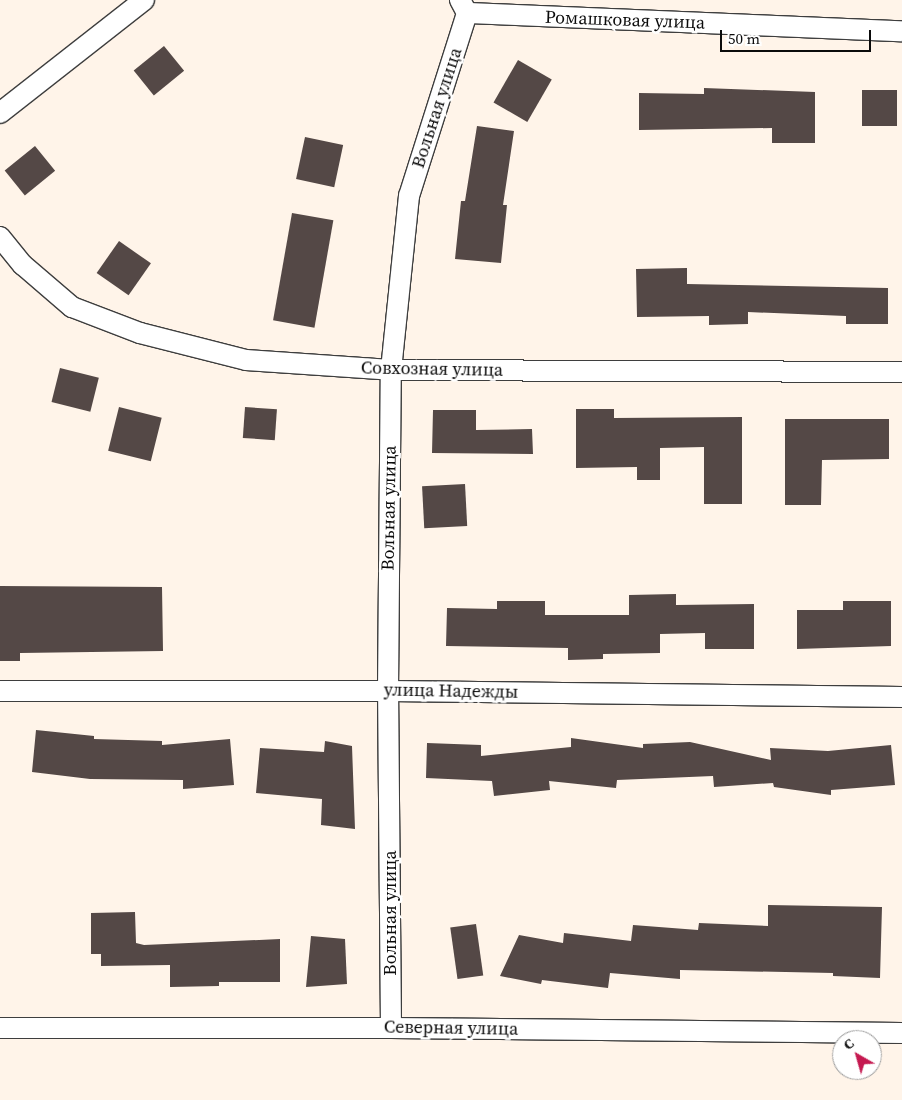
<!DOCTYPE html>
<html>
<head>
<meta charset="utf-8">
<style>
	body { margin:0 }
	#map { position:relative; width:902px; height:1100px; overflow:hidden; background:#fff4e9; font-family:"Source Serif 4",serif }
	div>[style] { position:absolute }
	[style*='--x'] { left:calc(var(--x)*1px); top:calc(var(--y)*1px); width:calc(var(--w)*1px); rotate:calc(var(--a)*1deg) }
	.building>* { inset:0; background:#544846; transform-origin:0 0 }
	.roads { filter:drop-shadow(1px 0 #3e3e3e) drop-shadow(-1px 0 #3e3e3e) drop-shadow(0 1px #3e3e3e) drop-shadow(0 -1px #3e3e3e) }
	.minor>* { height:20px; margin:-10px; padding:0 10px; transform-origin:10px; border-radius:10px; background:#fff }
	span { translate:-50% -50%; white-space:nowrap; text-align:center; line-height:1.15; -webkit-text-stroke:5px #fff; paint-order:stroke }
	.street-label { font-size:18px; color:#0b0b0b }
	.north { position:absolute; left:832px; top:1030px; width:50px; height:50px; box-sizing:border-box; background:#fff; border:1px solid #9d9d9d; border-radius:50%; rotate:322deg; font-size:14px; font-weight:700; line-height:20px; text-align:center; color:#0b0b0b }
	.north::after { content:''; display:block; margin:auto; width:18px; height:22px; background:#c51950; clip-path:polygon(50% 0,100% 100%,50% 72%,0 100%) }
	.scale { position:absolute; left:720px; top:30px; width:151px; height:22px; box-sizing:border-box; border:2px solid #0b0b0b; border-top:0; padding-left:6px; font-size:15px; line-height:18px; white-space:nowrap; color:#0b0b0b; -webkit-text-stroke:4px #fff; paint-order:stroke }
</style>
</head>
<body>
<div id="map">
	<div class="building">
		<i style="left:164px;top:46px;width:32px;height:39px;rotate:51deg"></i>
		<i style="left:518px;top:60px;width:39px;height:49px;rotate:30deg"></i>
		<i style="clip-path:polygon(704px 88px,815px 92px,815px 143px,772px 143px,772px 128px,639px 130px,639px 93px,704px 94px)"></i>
		<i style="left:862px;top:90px;width:35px;height:36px"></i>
		<i style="clip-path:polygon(477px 126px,514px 131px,503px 205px,507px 205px,501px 263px,455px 259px,461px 201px,465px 201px)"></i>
		<i style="left:305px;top:137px;width:39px;height:43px;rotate:12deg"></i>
		<i style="left:35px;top:146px;width:32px;height:39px;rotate:51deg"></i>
		<i style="left:292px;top:213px;width:42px;height:109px;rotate:10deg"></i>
		<i style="left:119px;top:241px;width:39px;height:39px;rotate:35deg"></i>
		<i style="clip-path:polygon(687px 268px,687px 284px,888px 288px,888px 324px,846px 324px,846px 316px,748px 312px,748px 324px,709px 325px,709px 316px,637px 317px,636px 269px)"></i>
		<i style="left:60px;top:368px;width:40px;height:35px;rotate:14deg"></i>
		<i style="left:119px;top:407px;width:44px;height:45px;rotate:14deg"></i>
		<i style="left:245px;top:407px;width:32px;height:31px;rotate:4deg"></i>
		<i style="clip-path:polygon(576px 409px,614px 409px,614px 418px,742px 417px,742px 504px,704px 504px,704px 447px,660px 448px,660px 480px,637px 480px,637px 467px,576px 468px)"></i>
		<i style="clip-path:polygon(433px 410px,476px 410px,476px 430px,532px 429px,533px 454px,432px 453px)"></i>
		<i style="clip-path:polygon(785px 419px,889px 419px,889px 459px,822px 460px,821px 505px,785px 505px)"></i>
		<i style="left:465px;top:484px;width:42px;height:43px;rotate:87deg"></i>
		<i style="clip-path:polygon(0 586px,162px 587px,163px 651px,20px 653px,20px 661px,0 661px)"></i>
		<i style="clip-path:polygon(676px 594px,676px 605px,754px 604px,754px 649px,705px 649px,705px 633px,660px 634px,660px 653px,603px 654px,603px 659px,568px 660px,568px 648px,446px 646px,447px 608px,497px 609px,497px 601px,545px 601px,545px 615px,629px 615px,629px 595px)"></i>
		<i style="clip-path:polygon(843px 601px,891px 601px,891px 646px,797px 649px,797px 610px,843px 610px)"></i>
		<i style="clip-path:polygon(36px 730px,94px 736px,94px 739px,162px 741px,162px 745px,230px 739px,234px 785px,183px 789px,183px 780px,90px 779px,32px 772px)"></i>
		<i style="clip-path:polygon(571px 738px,643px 748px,643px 744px,690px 742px,771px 760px,770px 748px,828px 751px,891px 745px,895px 785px,831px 790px,831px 795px,774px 787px,773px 783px,714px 787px,713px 776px,617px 780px,616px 788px,549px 781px,550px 790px,494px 796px,492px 781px,426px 778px,427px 743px,481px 745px,481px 756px,571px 747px)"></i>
		<i style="clip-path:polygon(325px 741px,352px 746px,355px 829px,321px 825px,322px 799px,256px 793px,260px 748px,324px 752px)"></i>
		<i style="clip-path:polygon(768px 905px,882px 907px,880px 978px,833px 976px,833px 973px,680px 970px,680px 979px,610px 973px,608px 988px,542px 980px,541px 984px,500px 976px,519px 935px,563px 943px,564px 933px,631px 941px,633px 925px,698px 930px,699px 923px,768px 926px)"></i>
		<i style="clip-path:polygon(135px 912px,136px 943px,144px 945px,280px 939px,280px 982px,219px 982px,219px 986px,170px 987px,170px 965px,101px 966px,101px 954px,91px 954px,91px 913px)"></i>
		<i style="left:476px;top:924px;width:52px;height:26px;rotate:82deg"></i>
		<i style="clip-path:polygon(311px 936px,345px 939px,347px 984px,306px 987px)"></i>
	</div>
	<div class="roads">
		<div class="minor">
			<i style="--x:467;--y:13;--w:435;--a:2.4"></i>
			<i style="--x:0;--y:113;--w:183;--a:-38.1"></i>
			<i style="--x:0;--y:237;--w:36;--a:51"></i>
			<i style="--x:23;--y:265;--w:65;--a:40.6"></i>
			<i style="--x:72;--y:307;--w:73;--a:20.9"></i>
			<i style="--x:140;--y:333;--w:109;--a:14.3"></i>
			<i style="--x:246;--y:360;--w:145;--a:3.9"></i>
			<i style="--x:391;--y:370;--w:511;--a:0.22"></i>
			<i style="--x:0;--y:691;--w:388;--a:0"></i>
			<i style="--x:388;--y:691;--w:514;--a:0.67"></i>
			<i style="--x:0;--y:1028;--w:391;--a:0"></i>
			<i style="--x:391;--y:1028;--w:511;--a:0.56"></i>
			<i style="--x:391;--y:1028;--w:337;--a:-90.5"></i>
			<i style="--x:388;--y:691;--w:321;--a:-89.5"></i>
			<i style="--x:391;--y:370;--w:175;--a:-84.1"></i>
			<i style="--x:409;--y:196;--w:192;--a:-72.4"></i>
			<i style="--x:467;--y:13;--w:15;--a:-118"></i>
		</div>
	</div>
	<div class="street-label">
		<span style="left:625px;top:20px;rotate:2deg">Ромашковая улица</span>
		<span style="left:437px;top:108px;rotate:-72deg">Вольная улица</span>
		<span style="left:432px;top:369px;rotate:1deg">Совхозная улица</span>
		<span style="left:389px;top:508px;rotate:-89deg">Вольная улица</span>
		<span style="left:451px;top:691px;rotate:1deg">улица Надежды</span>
		<span style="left:390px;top:913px;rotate:-90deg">Вольная улица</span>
		<span style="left:451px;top:1028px;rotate:1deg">Северная улица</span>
	</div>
	<div class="north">С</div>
	<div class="scale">50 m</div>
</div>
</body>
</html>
